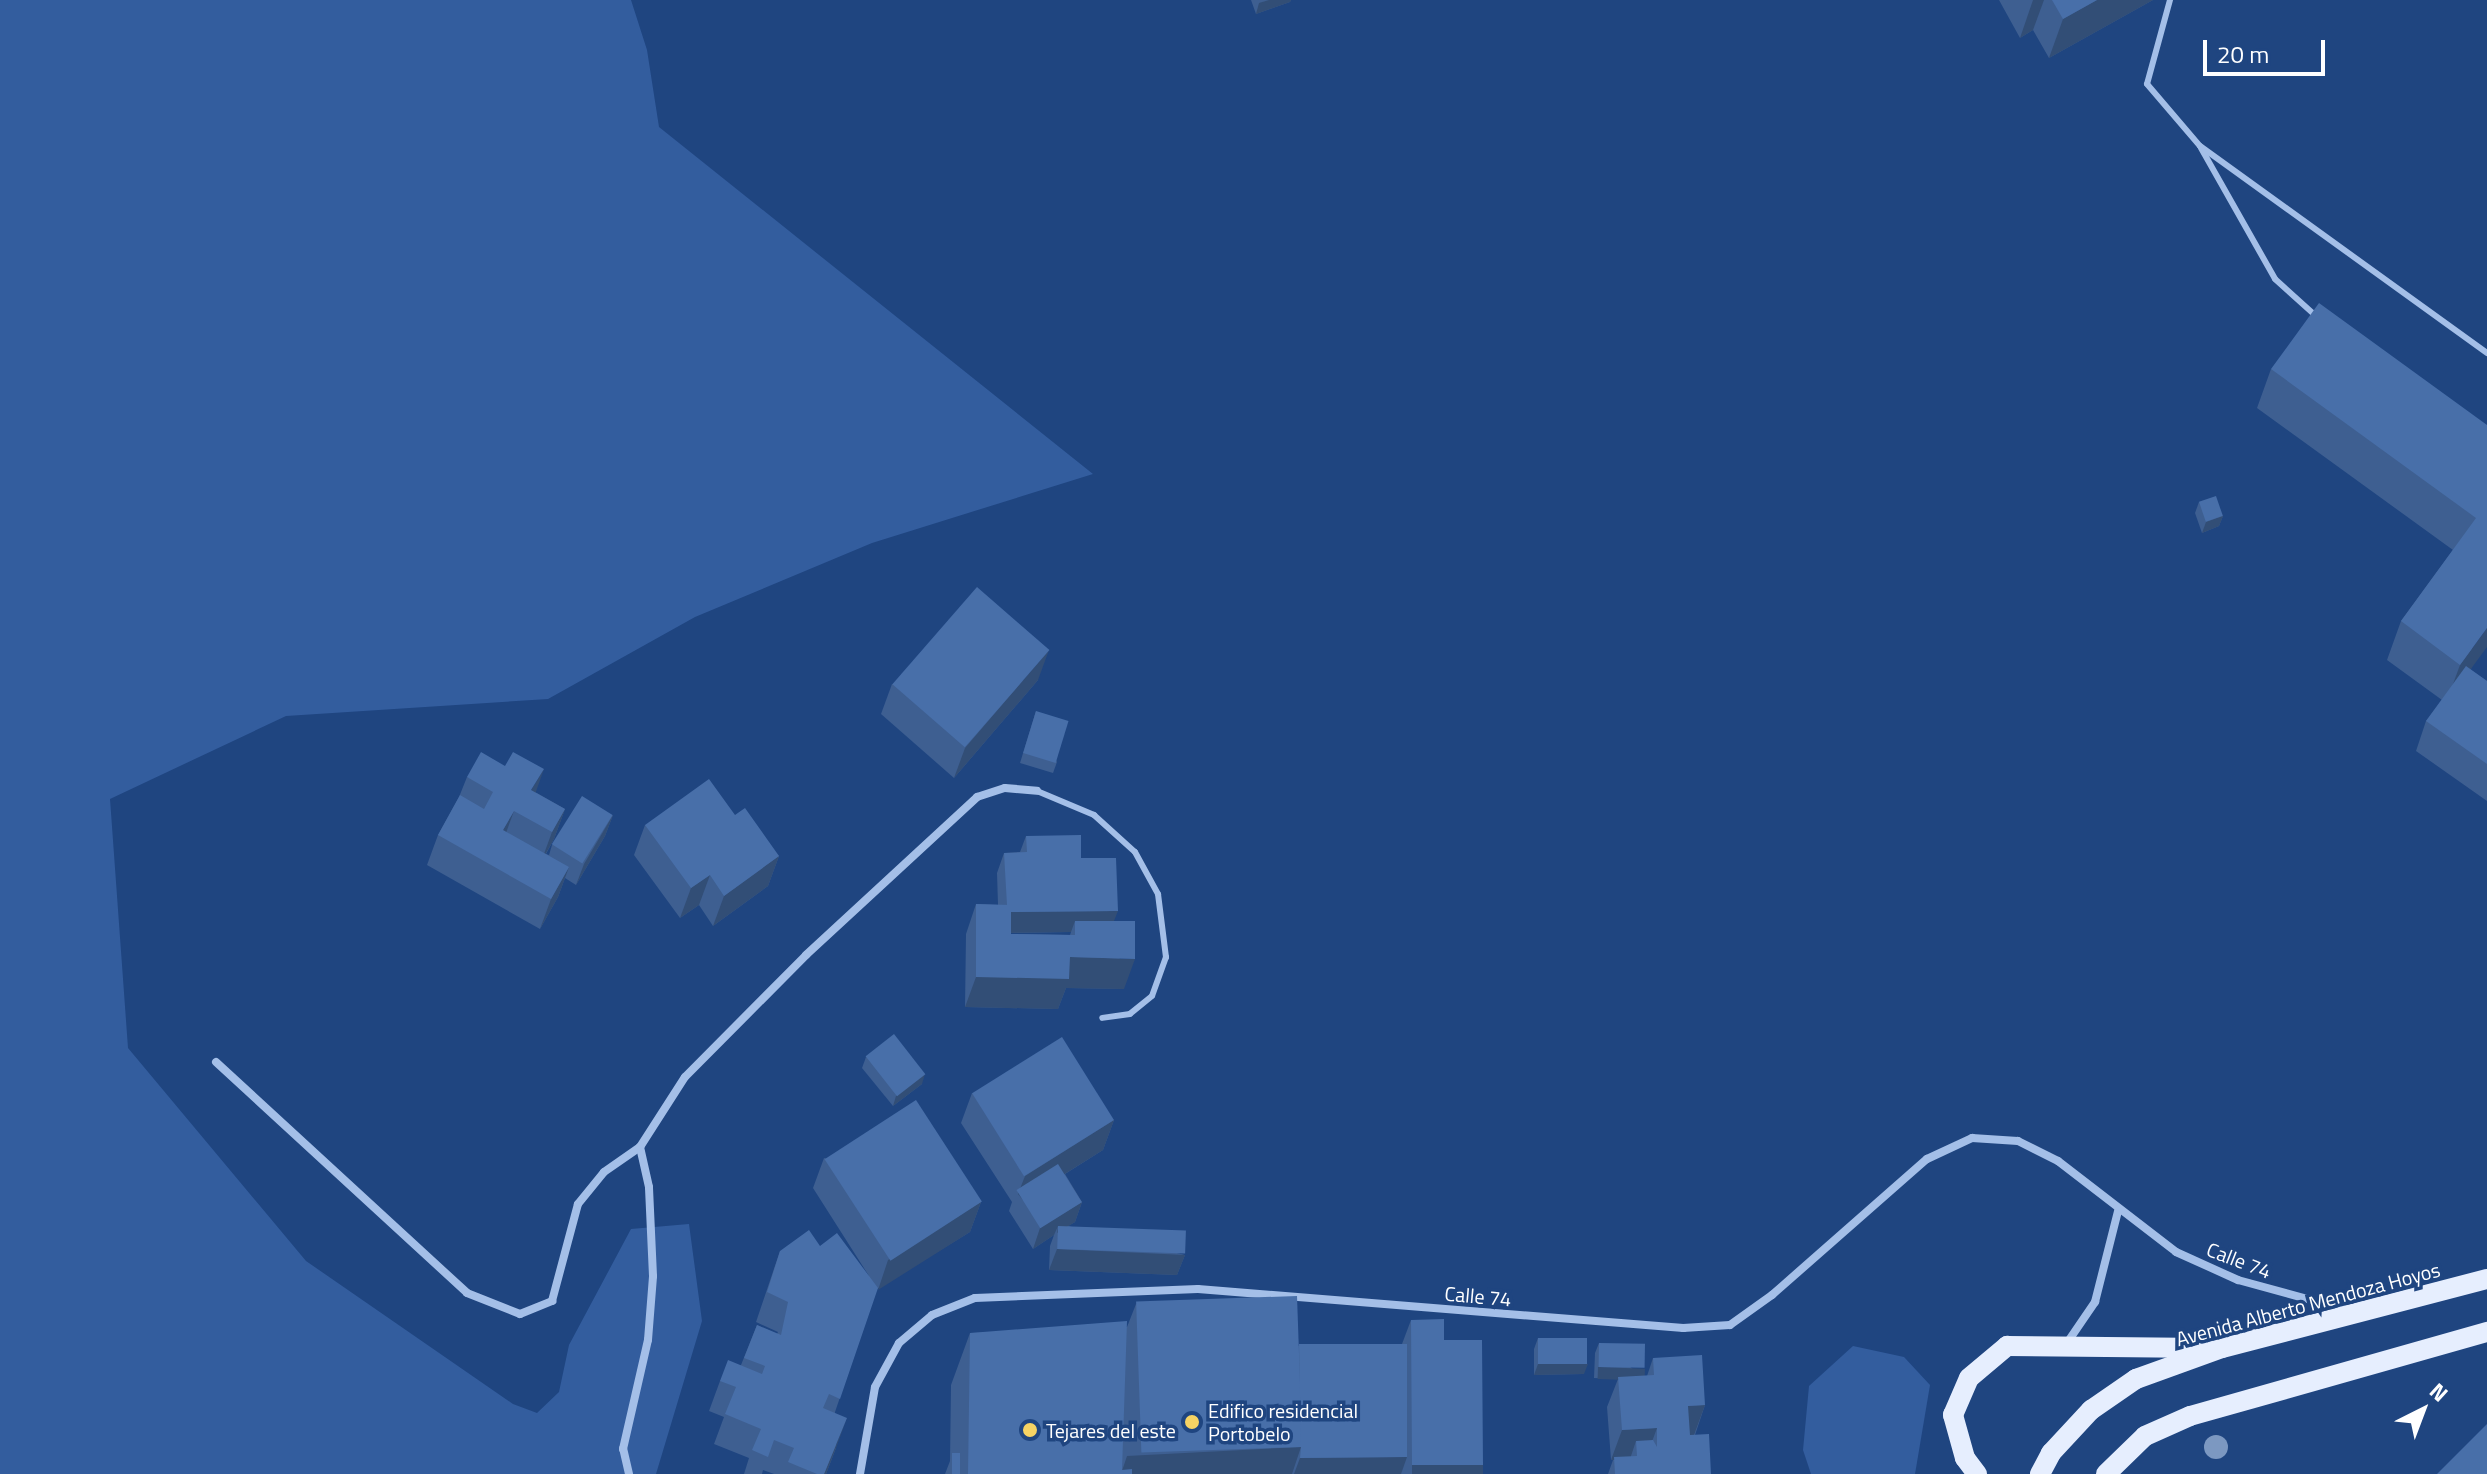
<!DOCTYPE html>
<html>
<head>
<meta charset="utf-8">
<style>
	body { margin:0 }
	#map { position:relative; width:2487px; height:1474px; overflow:hidden; background:#1f4580; font-family:"Titillium Web",sans-serif }
	div>[style] { position:absolute }
	[style*='--x'] { left:calc(var(--x)*1px); top:calc(var(--y)*1px); width:calc(var(--w)*1px); rotate:calc(var(--a)*1deg) }
	.green>* { inset:0; background:#335d9e }
	.service>* { height:6px; margin:-3px; padding:0 3px; transform-origin:3px; border-radius:3px; background:#a4bfe8 }
	.minor>* { height:8px; margin:-4px; padding:0 4px; transform-origin:4px; border-radius:4px; background:#a4bfe8 }
	.primary>* { height:20px; margin:-10px; padding:0 10px; transform-origin:10px; border-radius:10px; background:#e6eefe }
	.trees>* { width:24px; height:24px; margin:-12px; border-radius:50%; background:#7c98c1 }
	.wall>* { inset:0; background:#3e5f91 }
	.shaded-wall>* { inset:0; background:#324e76; transform-origin:0 0 }
	.building>* { inset:0; background:#486fa9; transform-origin:0 0 }
	.dots>* { width:22px; height:22px; translate:-50% -50%; box-sizing:border-box; border:4px solid #1f4580; border-radius:50% }
	span { translate:-50% -50%; white-space:nowrap; text-align:center; line-height:1.15; -webkit-text-stroke:7px #1f4580; paint-order:stroke }
	.street-label { font-size:20px; color:#fff }
	.poi-label { font-size:20px; color:#fff }
	.left { translate:0 -50%; text-align:left }
	.north { position:absolute; left:2383px; top:1370px; width:80px; height:80px; -webkit-text-stroke:6px #1f4580; paint-order:stroke; rotate:42deg; font-size:22px; font-weight:700; line-height:32px; text-align:center; color:#fff }
	.north::after { content:''; display:block; margin:auto; width:28px; height:36px; background:#fff; clip-path:polygon(50% 0,100% 100%,50% 72%,0 100%) }
	.scale { position:absolute; left:2203px; top:40px; width:122px; height:36px; box-sizing:border-box; border:4px solid #fff; border-top:0; padding-left:10px; font-size:24px; line-height:28px; white-space:nowrap; color:#fff; -webkit-text-stroke:6px #1f4580; paint-order:stroke }
</style>
</head>
<body>
<div id="map">
	<div class="green">
		<i style="clip-path:polygon(0 0,631px 0,647px 50px,659px 127px,1093px 474px,872px 543px,695px 617px,548px 699px,286px 716px,110px 799px,128px 1048px,306px 1261px,513px 1404px,537px 1413px,559px 1392px,569px 1345px,631px 1229px,689px 1224px,702px 1321px,656px 1474px,0 1474px)"></i>
		<i style="clip-path:polygon(1853px 1346px,1904px 1357px,1930px 1385px,1915px 1474px,1811px 1474px,1803px 1450px,1809px 1386px)"></i>
	</div>
	<div class="service">
		<i style="--x:2170;--y:0;--w:87;--a:105.3"></i>
		<i style="--x:2147;--y:84;--w:82;--a:49.5"></i>
		<i style="--x:2200;--y:146;--w:354;--a:35.8"></i>
		<i style="--x:2201;--y:148;--w:150;--a:60.5"></i>
		<i style="--x:2275;--y:279;--w:55;--a:42.1"></i>
		<i style="--x:1037;--y:791;--w:62;--a:22.8"></i>
		<i style="--x:1094;--y:815;--w:55;--a:42.1"></i>
		<i style="--x:1135;--y:852;--w:48;--a:61.3"></i>
		<i style="--x:1158;--y:894;--w:64;--a:82.8"></i>
		<i style="--x:1166;--y:957;--w:41;--a:109.7"></i>
		<i style="--x:1152;--y:996;--w:28;--a:141"></i>
		<i style="--x:1130;--y:1014;--w:28;--a:172"></i>
	</div>
	<div class="minor">
		<i style="--x:216;--y:1062;--w:341;--a:42.6"></i>
		<i style="--x:467;--y:1293;--w:57;--a:21.6"></i>
		<i style="--x:520;--y:1314;--w:35;--a:-22"></i>
		<i style="--x:552;--y:1301;--w:100;--a:-75"></i>
		<i style="--x:578;--y:1204;--w:41;--a:-50.9"></i>
		<i style="--x:604;--y:1172;--w:44;--a:-34.8"></i>
		<i style="--x:2067;--y:1343;--w:50;--a:-55.7"></i>
		<i style="--x:2095;--y:1302;--w:94;--a:-75.8"></i>
		<i style="--x:629;--y:1474;--w:26;--a:-103"></i>
		<i style="--x:623;--y:1449;--w:112;--a:-77.1"></i>
		<i style="--x:648;--y:1340;--w:64;--a:-85.5"></i>
		<i style="--x:653;--y:1276;--w:89;--a:-92.6"></i>
		<i style="--x:649;--y:1187;--w:41;--a:-102.7"></i>
		<i style="--x:640;--y:1147;--w:83;--a:-57.3"></i>
		<i style="--x:685;--y:1077;--w:172;--a:-45.2"></i>
		<i style="--x:806;--y:955;--w:233;--a:-42.7"></i>
		<i style="--x:977;--y:797;--w:29;--a:-18"></i>
		<i style="--x:1005;--y:788;--w:32;--a:5"></i>
		<i style="--x:860;--y:1474;--w:88;--a:-80.2"></i>
		<i style="--x:875;--y:1387;--w:50;--a:-61.4"></i>
		<i style="--x:899;--y:1343;--w:43;--a:-40.3"></i>
		<i style="--x:932;--y:1315;--w:46;--a:-21.6"></i>
		<i style="--x:975;--y:1298;--w:223;--a:-2.3"></i>
		<i style="--x:1198;--y:1289;--w:487;--a:4.6"></i>
		<i style="--x:1683;--y:1328;--w:47;--a:-3.7"></i>
		<i style="--x:1730;--y:1325;--w:52;--a:-35.5"></i>
		<i style="--x:1772;--y:1295;--w:206;--a:-41.3"></i>
		<i style="--x:1927;--y:1159;--w:50;--a:-25"></i>
		<i style="--x:1972;--y:1138;--w:46;--a:3.7"></i>
		<i style="--x:2018;--y:1141;--w:45;--a:26.6"></i>
		<i style="--x:2058;--y:1161;--w:149;--a:37.6"></i>
		<i style="--x:2176;--y:1252;--w:68;--a:24.3"></i>
		<i style="--x:2238;--y:1280;--w:114;--a:15.3"></i>
	</div>
	<div class="primary">
		<i style="--x:1977;--y:1474;--w:20;--a:-127"></i>
		<i style="--x:1965;--y:1458;--w:45;--a:-105.6"></i>
		<i style="--x:1953;--y:1415;--w:40;--a:-66.6"></i>
		<i style="--x:1969;--y:1378;--w:50;--a:-40.1"></i>
		<i style="--x:2007;--y:1346;--w:199;--a:0.6"></i>
		<i style="--x:2040;--y:1474;--w:24;--a:-62"></i>
		<i style="--x:2051;--y:1453;--w:59;--a:-47.1"></i>
		<i style="--x:2091;--y:1410;--w:55;--a:-34.6"></i>
		<i style="--x:2136;--y:1379;--w:91;--a:-19.8"></i>
		<i style="--x:2222;--y:1348;--w:274;--a:-14.6"></i>
		<i style="--x:2106;--y:1474;--w:54;--a:-44.3"></i>
		<i style="--x:2145;--y:1436;--w:49;--a:-24"></i>
		<i style="--x:2190;--y:1416;--w:309;--a:-15.8"></i>
	</div>
	<div class="trees">
		<i style="left:2216px;top:1447px"></i>
	</div>
	<div class="wall">
		<i style="clip-path:polygon(1251px 0,1291px 0,1290px 2px,1256px 14px)"></i>
		<i style="clip-path:polygon(1999px 0,2153px 0,2049px 58px,2033px 30px,2020px 38px)"></i>
		<i style="clip-path:polygon(2271px 369px,2487px 425px,2471px 670px,2487px 681px,2487px 801px,2416px 751px,2426px 721px,2442px 700px,2387px 660px,2401px 621px,2453px 550px,2257px 408px)"></i>
		<i style="clip-path:polygon(2199px 502px,2223px 516px,2219px 526px,2202px 533px,2195px 513px)"></i>
		<i style="clip-path:polygon(1038px 680px,954px 778px,881px 714px,892px 684px)"></i>
		<i style="clip-path:polygon(1036px 711px,1057px 762px,1053px 773px,1020px 763px)"></i>
		<i style="clip-path:polygon(467px 777px,535px 792px,565px 809px,554px 839px,546px 854px,549px 855px,552px 845px,613px 815px,605px 836px,576px 885px,565px 878px,558px 897px,540px 929px,427px 865px,438px 835px,459px 797px)"></i>
		<i style="clip-path:polygon(735px 815px,779px 856px,768px 886px,713px 926px,699px 905px,680px 918px,634px 855px,645px 825px)"></i>
		<i style="clip-path:polygon(evenodd,1026px 836px,1081px 858px,1114px 921px,1124px 989px,1066px 988px,1058px 1009px,965px 1007px,966px 934px,976px 904px,998px 905px,997px 873px,1004px 853px,1020px 852px,1026px 836px,1071px 932px,1070px 935px,1011px 934px,1011px 933px,1071px 932px)"></i>
		<i style="clip-path:polygon(866px 1057px,922px 1084px,893px 1106px,862px 1068px)"></i>
		<i style="clip-path:polygon(972px 1093px,1114px 1120px,1103px 1150px,1065px 1174px,1082px 1202px,1075px 1222px,1068px 1226px,1185px 1255px,1177px 1275px,1049px 1270px,1050px 1246px,1054px 1235px,1033px 1249px,1009px 1211px,1012px 1202px,961px 1123px)"></i>
		<i style="clip-path:polygon(824px 1158px,981px 1202px,970px 1232px,877px 1289px,835px 1412px,836px 1448px,826px 1474px,774px 1474px,763px 1470px,762px 1474px,744px 1474px,749px 1458px,714px 1444px,724px 1417px,709px 1411px,720px 1381px,741px 1365px,757px 1325px,777px 1334px,778px 1332px,756px 1322px,780px 1251px,820px 1246px,869px 1276px,813px 1188px)"></i>
		<i style="clip-path:polygon(1136px 1304px,1298px 1346px,1402px 1344px,1411px 1320px,1444px 1340px,1483px 1465px,1480px 1474px,945px 1474px,950px 1461px,951px 1385px,970px 1333px,1127px 1327px)"></i>
		<i style="clip-path:polygon(1538px 1338px,1584px 1374px,1534px 1375px,1534px 1349px)"></i>
		<i style="clip-path:polygon(1599px 1343px,1642px 1376px,1647px 1376px,1653px 1358px,1705px 1405px,1695px 1435px,1711px 1474px,1608px 1474px,1613px 1460px,1611px 1460px,1607px 1407px,1618px 1379px,1594px 1378px,1595px 1353px)"></i>
	</div>
	<div class="shaded-wall">
		<i style="clip-path:polygon(1269px 0,1291px 0,1290px 2px,1256px 14px,1259px 3px)"></i>
		<i style="clip-path:polygon(2033px 0,2044px 0,2033px 30px,2020px 38px)"></i>
		<i style="clip-path:polygon(2097px 0,2153px 0,2049px 58px,2063px 19px)"></i>
		<i style="clip-path:polygon(2223px 516px,2219px 526px,2202px 533px,2206px 522px)"></i>
		<i style="clip-path:polygon(2487px 628px,2487px 647px,2446px 703px,2460px 665px)"></i>
		<i style="clip-path:polygon(1049px 650px,1038px 680px,954px 778px,965px 748px)"></i>
		<i style="clip-path:polygon(544px 769px,533px 800px,531px 790px)"></i>
		<i style="clip-path:polygon(565px 809px,554px 839px,541px 862px,552px 832px)"></i>
		<i style="clip-path:polygon(514px 811px,503px 841px,503px 830px)"></i>
		<i style="clip-path:polygon(613px 815px,605px 836px,576px 885px,584px 864px)"></i>
		<i style="clip-path:polygon(779px 856px,768px 886px,713px 926px,724px 896px)"></i>
		<i style="clip-path:polygon(569px 867px,558px 897px,540px 929px,551px 899px)"></i>
		<i style="clip-path:polygon(710px 875px,699px 905px,680px 918px,691px 888px)"></i>
		<i style="clip-path:polygon(1118px 911px,1110px 931px,1075px 921px,1071px 932px,999px 933px,1007px 912px)"></i>
		<i style="clip-path:polygon(1070px 957px,1135px 959px,1124px 989px,1066px 988px,1058px 1009px,965px 1007px,976px 977px)"></i>
		<i style="clip-path:polygon(925px 1074px,922px 1084px,893px 1106px,896px 1096px)"></i>
		<i style="clip-path:polygon(1114px 1120px,1103px 1150px,1023px 1200px,1018px 1194px,1025px 1176px)"></i>
		<i style="clip-path:polygon(981px 1202px,970px 1232px,878px 1290px,888px 1260px)"></i>
		<i style="clip-path:polygon(1082px 1202px,1075px 1222px,1057px 1233px,1058px 1226px,1054px 1235px,1033px 1249px,1040px 1228px)"></i>
		<i style="clip-path:polygon(1057px 1249px,1185px 1255px,1177px 1275px,1049px 1270px)"></i>
		<i style="clip-path:polygon(1538px 1364px,1588px 1364px,1584px 1374px,1534px 1375px)"></i>
		<i style="left:1598px;top:1367px;width:47px;height:12px;rotate:2deg"></i>
		<i style="clip-path:polygon(1705px 1405px,1694px 1435px,1677px 1436px,1688px 1406px)"></i>
		<i style="clip-path:polygon(847px 1418px,836px 1448px,826px 1474px,824px 1474px)"></i>
		<i style="clip-path:polygon(1657px 1428px,1646px 1458px,1636px 1441px,1630px 1459px,1611px 1460px,1622px 1430px)"></i>
		<i style="clip-path:polygon(1301px 1447px,1292px 1474px,1121px 1474px,1127px 1456px)"></i>
		<i style="clip-path:polygon(1407px 1457px,1401px 1474px,1294px 1474px,1300px 1458px)"></i>
		<i style="left:1412px;top:1465px;width:71px;height:9px"></i>
	</div>
	<div class="building">
		<i style="clip-path:polygon(2052px 0,2097px 0,2063px 19px)"></i>
		<i style="clip-path:polygon(2319px 303px,2487px 425px,2487px 628px,2460px 665px,2401px 621px,2476px 518px,2271px 369px)"></i>
		<i style="left:2216px;top:496px;width:21px;height:18px;rotate:71deg"></i>
		<i style="left:977px;top:587px;width:96px;height:129px;rotate:41deg"></i>
		<i style="clip-path:polygon(2466px 666px,2487px 681px,2487px 764px,2426px 721px)"></i>
		<i style="left:1036px;top:711px;width:34px;height:44px;rotate:17deg"></i>
		<i style="clip-path:polygon(481px 752px,505px 766px,513px 752px,544px 769px,531px 790px,565px 809px,552px 832px,514px 811px,503px 830px,569px 867px,551px 899px,438px 835px,460px 795px,484px 809px,493px 792px,467px 777px)"></i>
		<i style="clip-path:polygon(709px 779px,735px 815px,745px 808px,779px 856px,724px 896px,710px 875px,691px 888px,645px 825px)"></i>
		<i style="left:582px;top:796px;width:36px;height:57px;rotate:32deg"></i>
		<i style="clip-path:polygon(1081px 835px,1081px 858px,1116px 858px,1118px 911px,1011px 912px,1011px 905px,1007px 905px,1004px 853px,1027px 852px,1026px 836px)"></i>
		<i style="clip-path:polygon(976px 904px,1011px 905px,1011px 934px,1075px 935px,1075px 921px,1135px 921px,1135px 959px,1070px 957px,1069px 979px,976px 977px)"></i>
		<i style="left:894px;top:1034px;width:51px;height:36px;rotate:52deg"></i>
		<i style="left:1062px;top:1037px;width:98px;height:106px;rotate:58deg"></i>
		<i style="left:916px;top:1100px;width:121px;height:109px;rotate:57deg"></i>
		<i style="left:1058px;top:1164px;width:45px;height:49px;rotate:58deg"></i>
		<i style="left:1058px;top:1226px;width:128px;height:23px;rotate:2deg"></i>
		<i style="clip-path:polygon(809px 1230px,820px 1246px,837px 1233px,878px 1288px,840px 1399px,829px 1394px,823px 1408px,847px 1418px,824px 1474px,817px 1474px,788px 1462px,794px 1448px,774px 1440px,768px 1457px,752px 1450px,761px 1429px,725px 1414px,736px 1387px,720px 1381px,728px 1360px,762px 1374px,765px 1366px,744px 1358px,757px 1325px,781px 1335px,788px 1302px,767px 1292px,780px 1251px)"></i>
		<i style="left:1297px;top:1296px;width:151px;height:161px;rotate:88deg"></i>
		<i style="clip-path:polygon(1444px 1319px,1444px 1340px,1482px 1340px,1483px 1465px,1412px 1465px,1411px 1320px)"></i>
		<i style="clip-path:polygon(1127px 1321px,1122px 1470px,1132px 1469px,1132px 1474px,968px 1474px,970px 1333px)"></i>
		<i style="left:1538px;top:1338px;width:49px;height:26px"></i>
		<i style="left:1599px;top:1343px;width:46px;height:24px;rotate:1deg"></i>
		<i style="clip-path:polygon(1299px 1344px,1407px 1344px,1407px 1457px,1300px 1458px,1301px 1447px)"></i>
		<i style="clip-path:polygon(1702px 1355px,1705px 1405px,1688px 1406px,1690px 1435px,1709px 1434px,1711px 1474px,1615px 1474px,1614px 1457px,1637px 1456px,1636px 1441px,1653px 1440px,1657px 1447px,1657px 1428px,1622px 1430px,1618px 1377px,1654px 1375px,1653px 1358px)"></i>
		<i style="clip-path:polygon(2487px 1424px,2487px 1474px,2437px 1474px)"></i>
		<i style="left:952px;top:1453px;width:8px;height:21px"></i>
	</div>
	<div class="dots">
		<i style="left:1192px;top:1422px;background:#f6d364"></i>
		<i style="left:1030px;top:1430px;background:#f6d364"></i>
	</div>
	<div class="street-label">
		<span style="left:2239px;top:1260px;rotate:21deg">Calle 74</span>
		<span style="left:1478px;top:1296px;rotate:5deg">Calle 74</span>
		<span style="left:2308px;top:1304px;rotate:-15deg">Avenida Alberto Mendoza Hoyos</span>
	</div>
	<div class="poi-label">
		<span class="left" style="left:1208px;top:1422px">Edifico residencial<br>Portobelo</span>
		<span class="left" style="left:1046px;top:1430px">Tejares del este</span>
	</div>
	<div class="north">N</div>
	<div class="scale">20 m</div>
</div>
</body>
</html>
